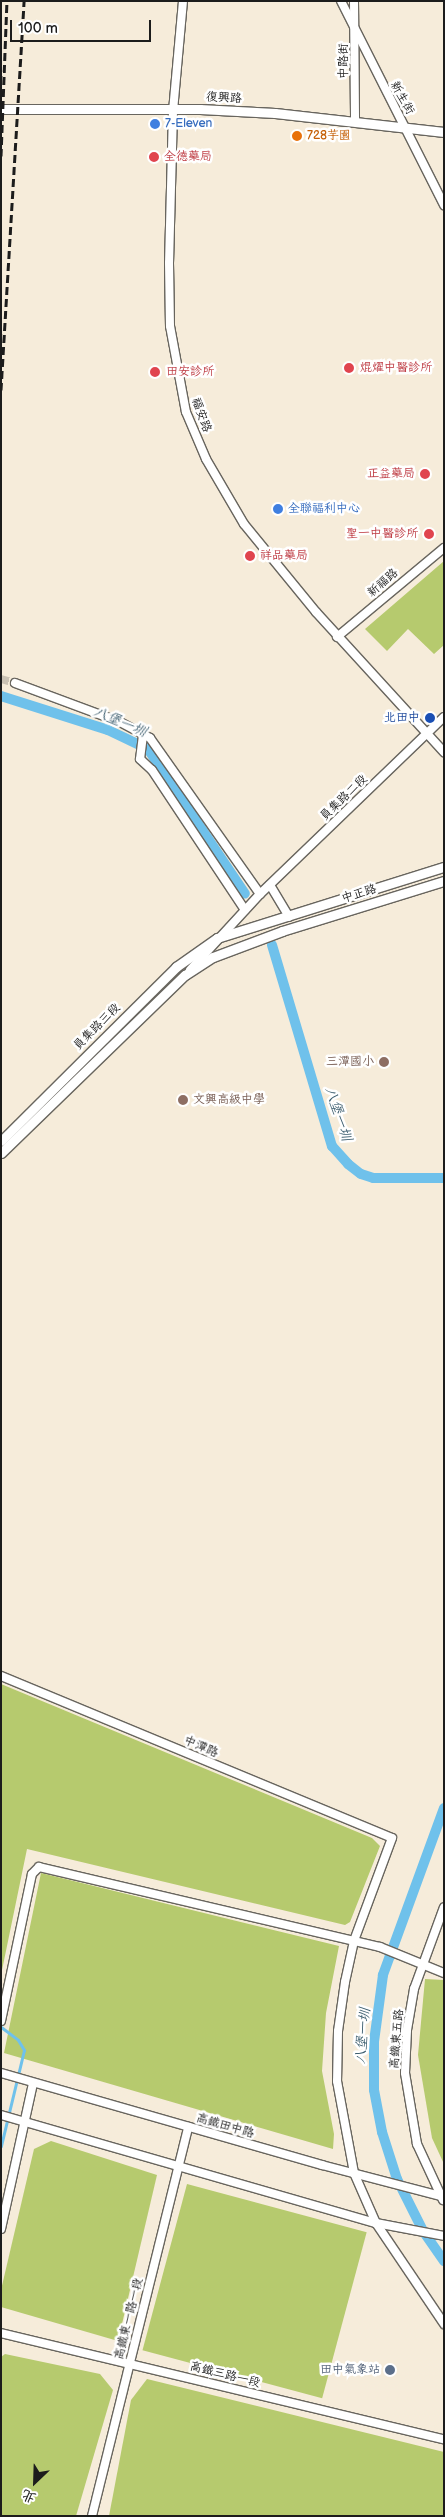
<!DOCTYPE html>
<html>
<head>
<meta charset="utf-8">
<style>
	body { margin:0 }
	#map { position:relative; width:445px; height:2517px; overflow:hidden; background:#f6ecda; font-family:"Balsamiq Sans","LXGW WenKai TC",sans-serif }
	div>[style] { position:absolute }
	[style*='--x'] { left:calc(var(--x)*1px); top:calc(var(--y)*1px); width:calc(var(--w)*1px); rotate:calc(var(--a)*1deg) }
	.green>* { inset:0; background:#b6ca6e; transform-origin:0 0 }
	.stream>* { height:3px; margin:-1.5px; padding:0 1.5px; transform-origin:1.5px; border-radius:1.5px; background:#6fc1eb }
	.canal>* { height:10px; margin:-5px; padding:0 5px; transform-origin:5px; border-radius:5px; background:#6fc1eb }
	.minor-tunnel>* { height:8px; margin-top:-4px; transform-origin:0; background:repeating-linear-gradient(90deg,#cac2b4 0 8px,transparent 0 12px) }
	.roads { filter:drop-shadow(1px 0 #68655e) drop-shadow(-1px 0 #68655e) drop-shadow(0 1px #68655e) drop-shadow(0 -1px #68655e) }
	.minor>* { height:8px; margin:-4px; padding:0 4px; transform-origin:4px; border-radius:4px; background:#fff }
	.tertiary>* { height:9px; margin:-4.5px; padding:0 4.5px; transform-origin:4.5px; border-radius:4.5px; background:#fff }
	.rail>* { height:3px; margin-top:-1.5px; transform-origin:0; background:repeating-linear-gradient(90deg,#1c1c1c 0 8px,transparent 0 12px) }
	.dots>* { width:14px; height:14px; translate:-50% -50%; box-sizing:border-box; border:2px solid #fff; border-radius:50% }
	span { translate:-50% -50%; white-space:nowrap; text-align:center; line-height:1.15; -webkit-text-stroke:5px #fff; paint-order:stroke }
	.street-label { font-size:12px; color:#1c1c1c }
	.shop-label { font-size:12px; color:#366cbe }
	.left { translate:0 -50%; text-align:left }
	.food-label { font-size:12px; color:#c56008 }
	.health-label { font-size:12px; color:#be3a42 }
	.right { translate:-100% -50%; text-align:right }
	.transit-label { font-size:12px; color:#164399 }
	.education-label { font-size:12px; color:#785e54 }
	.service-label { font-size:12px; color:#4e5e75 }
	.water-label { font-size:14px; color:#3d5e6f; font-style:italic }
	.frame { position:absolute; inset:0; border:2px solid #1c1c1c; pointer-events:none }
	.north { position:absolute; left:10px; top:2457px; width:50px; height:50px; -webkit-text-stroke:4px #fff; paint-order:stroke; rotate:204deg; font-size:14px; font-weight:700; line-height:20px; text-align:center; color:#1c1c1c }
	.north::after { content:''; display:block; margin:auto; width:18px; height:22px; background:#1c1c1c; clip-path:polygon(50% 0,100% 100%,50% 72%,0 100%) }
	.scale { position:absolute; left:10px; top:20px; width:141px; height:22px; box-sizing:border-box; border:2px solid #1c1c1c; border-top:0; padding-left:6px; font-size:15px; line-height:18px; white-space:nowrap; color:#1c1c1c; -webkit-text-stroke:4px #fff; paint-order:stroke }
</style>
</head>
<body>
<div id="map">
	<div class="green">
		<i style="clip-path:polygon(444px 561px,444px 645px,434px 654px,408px 629px,387px 651px,365px 629px)"></i>
		<i style="clip-path:polygon(1px 1684px,372px 1838px,380px 1846px,350px 1922px,345px 1925px,27px 1849px,1px 1975px)"></i>
		<i style="clip-path:polygon(41px 1873px,339px 1946px,326px 2013px,322px 2071px,334px 2134px,333px 2149px,4px 2053px)"></i>
		<i style="clip-path:polygon(425px 1979px,444px 1980px,444px 2164px,432px 2138px,418px 2055px)"></i>
		<i style="clip-path:polygon(51px 2141px,157px 2175px,118px 2341px,1px 2307px,1px 2290px,34px 2149px)"></i>
		<i style="left:187px;top:2184px;width:186px;height:172px;rotate:15deg"></i>
		<i style="clip-path:polygon(5px 2354px,100px 2374px,113px 2390px,76px 2516px,1px 2516px,1px 2357px)"></i>
		<i style="clip-path:polygon(147px 2379px,444px 2452px,444px 2516px,109px 2516px,131px 2400px)"></i>
	</div>
	<div class="stream">
		<i style="--x:1;--y:2027;--w:21;--a:37"></i>
		<i style="--x:18;--y:2040;--w:12;--a:59"></i>
		<i style="--x:24;--y:2050;--w:99;--a:103.5"></i>
	</div>
	<div class="canal">
		<i style="--x:1;--y:696;--w:112;--a:17.6"></i>
		<i style="--x:108;--y:730;--w:44;--a:25.4"></i>
		<i style="--x:148;--y:749;--w:174;--a:56.2"></i>
		<i style="--x:272;--y:945;--w:210;--a:73.4"></i>
		<i style="--x:332;--y:1146;--w:24;--a:48"></i>
		<i style="--x:348;--y:1164;--w:16;--a:38"></i>
		<i style="--x:361;--y:1174;--w:13;--a:18"></i>
		<i style="--x:373;--y:1178;--w:71;--a:0"></i>
		<i style="--x:444;--y:1808;--w:178;--a:110.1"></i>
		<i style="--x:383;--y:1975;--w:68;--a:97.7"></i>
		<i style="--x:374;--y:2042;--w:48;--a:90"></i>
		<i style="--x:374;--y:2090;--w:43;--a:79.2"></i>
		<i style="--x:382;--y:2132;--w:49;--a:72.3"></i>
		<i style="--x:397;--y:2179;--w:58;--a:63.4"></i>
		<i style="--x:423;--y:2231;--w:37;--a:55"></i>
	</div>
	<div class="minor-tunnel">
		<i style="--x:1;--y:679;--w:15;--a:16"></i>
	</div>
	<div class="roads">
		<div class="minor">
			<i style="--x:183;--y:1;--w:110;--a:95.2"></i>
			<i style="--x:173;--y:111;--w:152;--a:91.5"></i>
			<i style="--x:169;--y:263;--w:63;--a:89.1"></i>
			<i style="--x:170;--y:326;--w:87;--a:79.5"></i>
			<i style="--x:186;--y:412;--w:51;--a:66.9"></i>
			<i style="--x:206;--y:459;--w:75;--a:59.7"></i>
			<i style="--x:244;--y:524;--w:114;--a:50.7"></i>
			<i style="--x:316;--y:612;--w:190;--a:47.6"></i>
			<i style="--x:341;--y:1;--w:229;--a:63.2"></i>
			<i style="--x:354;--y:1;--w:119;--a:89.5"></i>
			<i style="--x:337;--y:637;--w:139;--a:-39.8"></i>
			<i style="--x:15;--y:683;--w:112;--a:20.4"></i>
			<i style="--x:120;--y:722;--w:34;--a:28"></i>
			<i style="--x:150;--y:738;--w:191;--a:54.8"></i>
			<i style="--x:143;--y:735;--w:24;--a:97"></i>
			<i style="--x:140;--y:759;--w:16;--a:43"></i>
			<i style="--x:152;--y:770;--w:168;--a:56.4"></i>
			<i style="--x:270;--y:885;--w:37;--a:59"></i>
			<i style="--x:190;--y:970;--w:103;--a:-47.4"></i>
			<i style="--x:260;--y:894;--w:255;--a:-43.9"></i>
			<i style="--x:1;--y:1676;--w:423;--a:22.5"></i>
			<i style="--x:392;--y:1838;--w:110;--a:110.3"></i>
			<i style="--x:354;--y:1941;--w:42;--a:102.4"></i>
			<i style="--x:345;--y:1982;--w:49;--a:98.1"></i>
			<i style="--x:338;--y:2031;--w:50;--a:91.1"></i>
			<i style="--x:337;--y:2081;--w:94;--a:79.5"></i>
			<i style="--x:354;--y:2173;--w:55;--a:66.3"></i>
			<i style="--x:376;--y:2223;--w:122;--a:56"></i>
			<i style="--x:1;--y:2021;--w:150;--a:-78.1"></i>
			<i style="--x:32;--y:1874;--w:10;--a:-45"></i>
			<i style="--x:39;--y:1867;--w:350;--a:13.2"></i>
			<i style="--x:380;--y:1947;--w:69;--a:22.1"></i>
			<i style="--x:1;--y:2073;--w:334;--a:16"></i>
			<i style="--x:322;--y:2165;--w:126;--a:14.7"></i>
			<i style="--x:1;--y:2115;--w:390;--a:16.1"></i>
			<i style="--x:376;--y:2223;--w:69;--a:10.8"></i>
			<i style="--x:443;--y:2200;--w:62;--a:-114.9"></i>
			<i style="--x:417;--y:2144;--w:72;--a:-99.6"></i>
			<i style="--x:405;--y:2073;--w:43;--a:-87.3"></i>
			<i style="--x:407;--y:2030;--w:42;--a:-80.3"></i>
			<i style="--x:414;--y:1989;--w:87;--a:-69.9"></i>
			<i style="--x:1;--y:2229;--w:148;--a:-77.6"></i>
			<i style="--x:1;--y:2333;--w:456;--a:13.5"></i>
			<i style="--x:92;--y:2516;--w:401;--a:-76.1"></i>
		</div>
		<div class="tertiary">
			<i style="--x:1;--y:109;--w:199;--a:0"></i>
			<i style="--x:200;--y:109;--w:75;--a:3.1"></i>
			<i style="--x:275;--y:113;--w:170;--a:6.4"></i>
			<i style="--x:1;--y:1141;--w:247;--a:-44.8"></i>
			<i style="--x:176;--y:967;--w:50;--a:-35.3"></i>
			<i style="--x:217;--y:938;--w:238;--a:-17.4"></i>
			<i style="--x:1;--y:1153;--w:256;--a:-44.1"></i>
			<i style="--x:185;--y:975;--w:33;--a:-33"></i>
			<i style="--x:213;--y:957;--w:74;--a:-20.6"></i>
			<i style="--x:282;--y:931;--w:170;--a:-17.2"></i>
		</div>
	</div>
	<div class="rail">
		<i style="--x:1;--y:156;--w:155;--a:-87.8"></i>
		<i style="--x:1;--y:390;--w:390;--a:-86.6"></i>
	</div>
	<div class="dots">
		<i style="left:155px;top:124px;background:#3f7fe0"></i>
		<i style="left:297px;top:136px;background:#e8710a"></i>
		<i style="left:154px;top:157px;background:#e0444e"></i>
		<i style="left:349px;top:368px;background:#e0444e"></i>
		<i style="left:155px;top:372px;background:#e0444e"></i>
		<i style="left:425px;top:474px;background:#e0444e"></i>
		<i style="left:278px;top:509px;background:#3f7fe0"></i>
		<i style="left:429px;top:534px;background:#e0444e"></i>
		<i style="left:250px;top:556px;background:#e0444e"></i>
		<i style="left:430px;top:718px;background:#1a4fb4"></i>
		<i style="left:384px;top:1062px;background:#8d6e63"></i>
		<i style="left:183px;top:1100px;background:#8d6e63"></i>
		<i style="left:390px;top:2370px;background:#5c6f8a"></i>
	</div>
	<div class="street-label">
		<span style="left:344px;top:61px;rotate:-90deg">中路街</span>
		<span style="left:224px;top:98px;rotate:3deg">復興路</span>
		<span style="left:402px;top:98px;rotate:61deg">新生街</span>
		<span style="left:201px;top:415px;rotate:70deg">福安路</span>
		<span style="left:383px;top:583px;rotate:-41deg">新福路</span>
		<span style="left:344px;top:798px;rotate:-44deg">員集路二段</span>
		<span style="left:359px;top:894px;rotate:-17deg">中正路</span>
		<span style="left:97px;top:1027px;rotate:-45deg">員集路三段</span>
		<span style="left:201px;top:1747px;rotate:23deg">中潭路</span>
		<span style="left:397px;top:2039px;rotate:-85deg">高鐵東五路</span>
		<span style="left:225px;top:2126px;rotate:16deg">高鐵田中路</span>
		<span style="left:129px;top:2319px;rotate:-76deg">高鐵東一路一段</span>
		<span style="left:225px;top:2375px;rotate:14deg">高鐵三路一段</span>
	</div>
	<div class="shop-label">
		<span class="left" style="left:165px;top:124px">7-Eleven</span>
		<span class="left" style="left:288px;top:509px">全聯福利中心</span>
	</div>
	<div class="food-label">
		<span class="left" style="left:307px;top:136px">728芋園</span>
	</div>
	<div class="health-label">
		<span class="left" style="left:164px;top:157px">全德藥局</span>
		<span class="left" style="left:360px;top:368px">焜燿中醫診所</span>
		<span class="left" style="left:166px;top:372px">田安診所</span>
		<span class="right" style="left:415px;top:474px">正益藥局</span>
		<span class="right" style="left:418px;top:534px">聖一中醫診所</span>
		<span class="left" style="left:260px;top:556px">祥品藥局</span>
	</div>
	<div class="transit-label">
		<span class="right" style="left:420px;top:718px">北田中</span>
	</div>
	<div class="education-label">
		<span class="right" style="left:374px;top:1062px">三潭國小</span>
		<span class="left" style="left:193px;top:1100px">文興高級中學</span>
	</div>
	<div class="service-label">
		<span class="right" style="left:380px;top:2370px">田中氣象站</span>
	</div>
	<div class="water-label">
		<span style="left:120px;top:722px;rotate:23deg">八堡一圳</span>
		<span style="left:338px;top:1114px;rotate:71deg">八堡一圳</span>
		<span style="left:363px;top:2036px;rotate:-85deg">八堡一圳</span>
	</div>
	<div class="frame"></div>
	<div class="north">北</div>
	<div class="scale">100 m</div>
</div>
</body>
</html>
